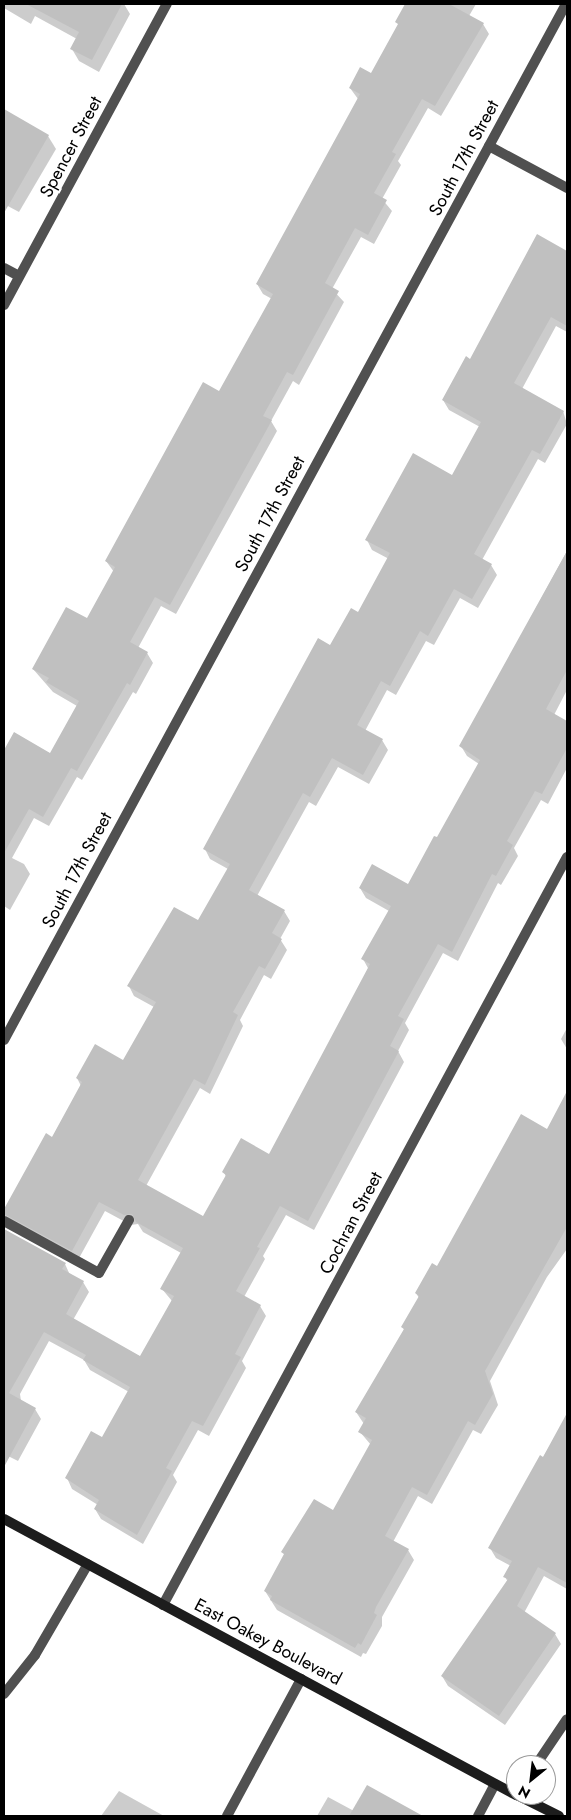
<!DOCTYPE html>
<html>
<head>
<meta charset="utf-8">
<style>
	body { margin:0 }
	#map { position:relative; width:571px; height:1820px; overflow:hidden; background:#fff; font-family:Jost,sans-serif }
	div>[style] { position:absolute }
	[style*='--x'] { left:calc(var(--x)*1px); top:calc(var(--y)*1px); width:calc(var(--w)*1px); rotate:calc(var(--a)*1deg) }
	.shadow>* { inset:0; background:#0003 }
	.building>* { inset:0; background:#c0c0c0 }
	.lane>* { height:10px; margin:-5px; padding:0 5px; transform-origin:5px; border-radius:5px; background:#505050 }
	.street>* { height:10px; margin:-5px; padding:0 5px; transform-origin:5px; border-radius:5px; background:#505050 }
	.secondary>* { height:10px; margin:-5px; padding:0 5px; transform-origin:5px; border-radius:5px; background:#1d1d1d }
	span { translate:-50% -50%; white-space:nowrap; text-align:center; line-height:1.15; -webkit-text-stroke:4px #fff; paint-order:stroke }
	.street-label { font-size:18px; color:#000 }
	.frame { position:absolute; inset:0; border:5px solid #000; pointer-events:none }
	.north { position:absolute; left:506px; top:1755px; width:50px; height:50px; box-sizing:border-box; background:#fff; border:1px solid #999; border-radius:50%; rotate:209deg; font-size:14px; font-weight:700; line-height:20px; text-align:center; color:#000 }
	.north::after { content:''; display:block; margin:auto; width:18px; height:22px; background:#000; clip-path:polygon(50% 0,100% 100%,50% 72%,0 100%) }
</style>
</head>
<body>
<div id="map">
	<div class="shadow">
		<i style="clip-path:polygon(4px 4px,124px 4px,130px 14px,99px 72px,79px 61px,72px 49px,77px 39px,35px 16px,31px 24px,4px 8px)"></i>
		<i style="clip-path:polygon(409px 4px,476px 4px,469px 16px,483px 24px,489px 34px,441px 116px,428px 108px,398px 161px,401px 165px,382px 199px,392px 211px,374px 244px,361px 237px,332px 289px,344px 302px,299px 385px,293px 381px,271px 421px,277px 431px,176px 614px,161px 606px,138px 648px,147px 653px,153px 663px,136px 694px,133px 692px,82px 780px,77px 777px,49px 826px,34px 818px,12px 858px,24px 864px,30px 874px,10px 910px,4px 906px,4px 753px,14px 734px,51px 754px,77px 706px,53px 692px,33px 669px,87px 620px,114px 572px,106px 561px,220px 393px,272px 299px,263px 294px,257px 284px,358px 99px,350px 88px,372px 75px)"></i>
		<i style="clip-path:polygon(4px 110px,48px 136px,56px 149px,19px 212px,4px 204px)"></i>
		<i style="clip-path:polygon(538px 236px,567px 252px,567px 332px,556px 326px,522px 389px,563px 411px,567px 424px,545px 463px,538px 459px,482px 560px,491px 565px,497px 575px,478px 608px,460px 598px,434px 645px,426px 641px,396px 695px,387px 690px,365px 731px,382px 740px,388px 750px,369px 784px,338px 767px,316px 806px,309px 802px,257px 896px,284px 911px,290px 921px,280px 939px,287px 950px,271px 979px,264px 975px,240px 1020px,243px 1026px,210px 1094px,200px 1088px,146px 1186px,204px 1218px,226px 1177px,224px 1172px,270px 1156px,369px 970px,363px 959px,389px 911px,366px 898px,360px 888px,408px 886px,437px 839px,479px 764px,467px 756px,461px 746px,567px 551px,567px 690px,554px 715px,567px 722px,567px 768px,548px 804px,541px 800px,514px 848px,518px 856px,501px 885px,498px 883px,458px 961px,443px 953px,405px 1023px,409px 1030px,398px 1051px,404px 1062px,314px 1230px,286px 1215px,263px 1256px,265px 1259px,244px 1297px,260px 1306px,266px 1316px,242px 1361px,246px 1368px,209px 1436px,198px 1430px,173px 1475px,177px 1482px,143px 1544px,101px 1519px,95px 1509px,98px 1505px,72px 1489px,67px 1478px,103px 1439px,129px 1392px,90px 1370px,84px 1360px,49px 1341px,20px 1394px,21px 1401px,35px 1409px,41px 1419px,18px 1461px,4px 1454px,4px 1230px,65px 1264px,70px 1275px,83px 1282px,89px 1292px,73px 1320px,141px 1357px,172px 1301px,162px 1289px,181px 1253px,143px 1232px,138px 1224px,131px 1225px,105px 1211px,78px 1260px,4px 1219px,4px 1211px,46px 1135px,52px 1138px,81px 1086px,77px 1078px,124px 1061px,154px 1007px,134px 996px,129px 986px,199px 922px,228px 869px,210px 859px,205px 849px,331px 647px,359px 613px,389px 559px,372px 550px,367px 540px,453px 476px,480px 427px,449px 410px,443px 400px,471px 360px)"></i>
		<i style="clip-path:polygon(567px 1028px,567px 1049px,561px 1039px)"></i>
		<i style="clip-path:polygon(567px 1094px,567px 1249px,547px 1277px,490px 1381px,498px 1405px,481px 1434px,473px 1430px,432px 1504px,418px 1496px,393px 1542px,408px 1550px,414px 1560px,382px 1617px,382px 1626px,366px 1654px,363px 1653px,361px 1657px,277px 1610px,265px 1591px,285px 1556px,283px 1552px,334px 1512px,371px 1445px,360px 1432px,364px 1424px,356px 1412px,404px 1330px,403px 1327px,419px 1298px,416px 1293px,547px 1130px)"></i>
		<i style="clip-path:polygon(565px 1420px,567px 1589px,544px 1576px,524px 1613px,555px 1634px,561px 1644px,505px 1725px,448px 1686px,442px 1676px,508px 1582px,505px 1577px,511px 1566px,496px 1558px,490px 1548px)"></i>
		<i style="clip-path:polygon(119px 1791px,164px 1816px,101px 1816px)"></i>
		<i style="clip-path:polygon(328px 1797px,354px 1811px,409px 1810px,413px 1816px,317px 1816px)"></i>
	</div>
	<div class="building">
		<i style="clip-path:polygon(26px 4px,122px 4px,92px 60px,70px 49px,79px 32px)"></i>
		<i style="clip-path:polygon(405px 4px,449px 4px,484px 23px,435px 106px,422px 99px,392px 152px,396px 154px,374px 193px,387px 200px,368px 235px,355px 228px,325px 283px,339px 291px,293px 375px,287px 372px,263px 416px,272px 420px,170px 605px,155px 597px,130px 642px,148px 652px,130px 685px,127px 683px,77px 771px,71px 768px,43px 817px,29px 809px,4px 853px,4px 750px,14px 732px,50px 753px,79px 701px,46px 682px,49px 678px,32px 669px,66px 607px,87px 618px,115px 567px,105px 561px,203px 382px,219px 391px,273px 294px,256px 284px,360px 94px,349px 88px,360px 67px,371px 73px,398px 24px,395px 22px)"></i>
		<i style="clip-path:polygon(4px 109px,49px 135px,4px 213px)"></i>
		<i style="clip-path:polygon(537px 234px,567px 251px,567px 326px,551px 317px,514px 383px,564px 411px,540px 454px,532px 450px,474px 554px,492px 564px,472px 599px,454px 589px,428px 636px,420px 631px,390px 686px,381px 681px,357px 725px,383px 739px,363px 775px,332px 758px,310px 797px,303px 793px,249px 890px,285px 910px,272px 933px,282px 939px,265px 969px,259px 966px,233px 1012px,238px 1015px,205px 1085px,194px 1079px,138px 1180px,203px 1216px,226px 1175px,222px 1172px,241px 1138px,269px 1154px,370px 964px,361px 959px,391px 906px,359px 888px,372px 864px,408px 884px,434px 836px,437px 837px,480px 760px,459px 746px,567px 551px,567px 670px,546px 709px,567px 721px,567px 748px,542px 794px,535px 791px,507px 841px,513px 845px,496px 876px,492px 874px,452px 952px,438px 944px,398px 1016px,404px 1019px,390px 1046px,399px 1051px,308px 1221px,280px 1206px,257px 1247px,260px 1248px,236px 1291px,261px 1305px,235px 1354px,241px 1357px,203px 1426px,192px 1421px,166px 1468px,172px 1471px,137px 1535px,94px 1509px,99px 1500px,65px 1478px,91px 1431px,102px 1437px,130px 1387px,83px 1360px,86px 1355px,44px 1332px,9px 1393px,36px 1408px,4px 1467px,4px 1229px,66px 1263px,62px 1269px,84px 1281px,66px 1314px,140px 1356px,174px 1296px,160px 1289px,183px 1248px,136px 1222px,132px 1214px,124px 1215px,99px 1202px,72px 1251px,4px 1214px,4px 1209px,46px 1133px,52px 1137px,82px 1082px,76px 1078px,95px 1044px,123px 1060px,156px 1002px,127px 986px,174px 907px,198px 920px,230px 864px,203px 849px,318px 638px,330px 645px,351px 608px,358px 612px,390px 553px,365px 540px,413px 453px,452px 475px,481px 422px,442px 400px,466px 356px,470px 359px)"></i>
		<i style="clip-path:polygon(567px 1091px,567px 1227px,485px 1371px,493px 1394px,475px 1425px,468px 1421px,427px 1495px,412px 1487px,385px 1536px,409px 1549px,376px 1607px,374px 1613px,377px 1615px,361px 1645px,358px 1643px,355px 1648px,270px 1600px,272px 1596px,264px 1591px,284px 1554px,281px 1552px,314px 1499px,333px 1510px,372px 1440px,358px 1432px,366px 1418px,355px 1412px,404px 1329px,401px 1327px,419px 1296px,415px 1293px,432px 1263px,437px 1266px,521px 1114px,547px 1129px)"></i>
		<i style="clip-path:polygon(567px 1413px,567px 1583px,538px 1567px,517px 1606px,556px 1633px,499px 1716px,441px 1676px,508px 1579px,503px 1577px,512px 1561px,488px 1548px,540px 1455px,543px 1457px)"></i>
		<i style="clip-path:polygon(367px 1785px,423px 1816px,349px 1816px)"></i>
	</div>
	<div class="lane">
		<i style="--x:4;--y:1221;--w:108;--a:28.7"></i>
		<i style="--x:99;--y:1273;--w:61;--a:-60.5"></i>
		<i style="--x:4;--y:1694;--w:50;--a:-51.5"></i>
		<i style="--x:35;--y:1655;--w:105;--a:-59.8"></i>
		<i style="--x:227;--y:1816;--w:156;--a:-61.6"></i>
	</div>
	<div class="street">
		<i style="--x:489;--y:146;--w:89;--a:28.3"></i>
		<i style="--x:4;--y:268;--w:17;--a:28"></i>
		<i style="--x:4;--y:305;--w:342;--a:-61.6"></i>
		<i style="--x:4;--y:1040;--w:1179;--a:-61.52"></i>
		<i style="--x:163;--y:1605;--w:850;--a:-61.63"></i>
		<i style="--x:536;--y:1765;--w:55;--a:-56"></i>
		<i style="--x:478;--y:1816;--w:36;--a:-62"></i>
	</div>
	<div class="secondary">
		<i style="--x:4;--y:1519;--w:582;--a:28.33"></i>
		<i style="--x:517;--y:1795;--w:47;--a:26.6"></i>
	</div>
	<div class="street-label">
		<span style="left:71px;top:147px;rotate:-62deg">Spencer Street</span>
		<span style="left:464px;top:158px;rotate:-62deg">South 17th Street</span>
		<span style="left:270px;top:514px;rotate:-62deg">South 17th Street</span>
		<span style="left:77px;top:870px;rotate:-62deg">South 17th Street</span>
		<span style="left:351px;top:1223px;rotate:-62deg">Cochran Street</span>
		<span style="left:268px;top:1642px;rotate:28deg">East Oakey Boulevard</span>
	</div>
	<div class="frame"></div>
	<div class="north">N</div>
</div>
</body>
</html>
